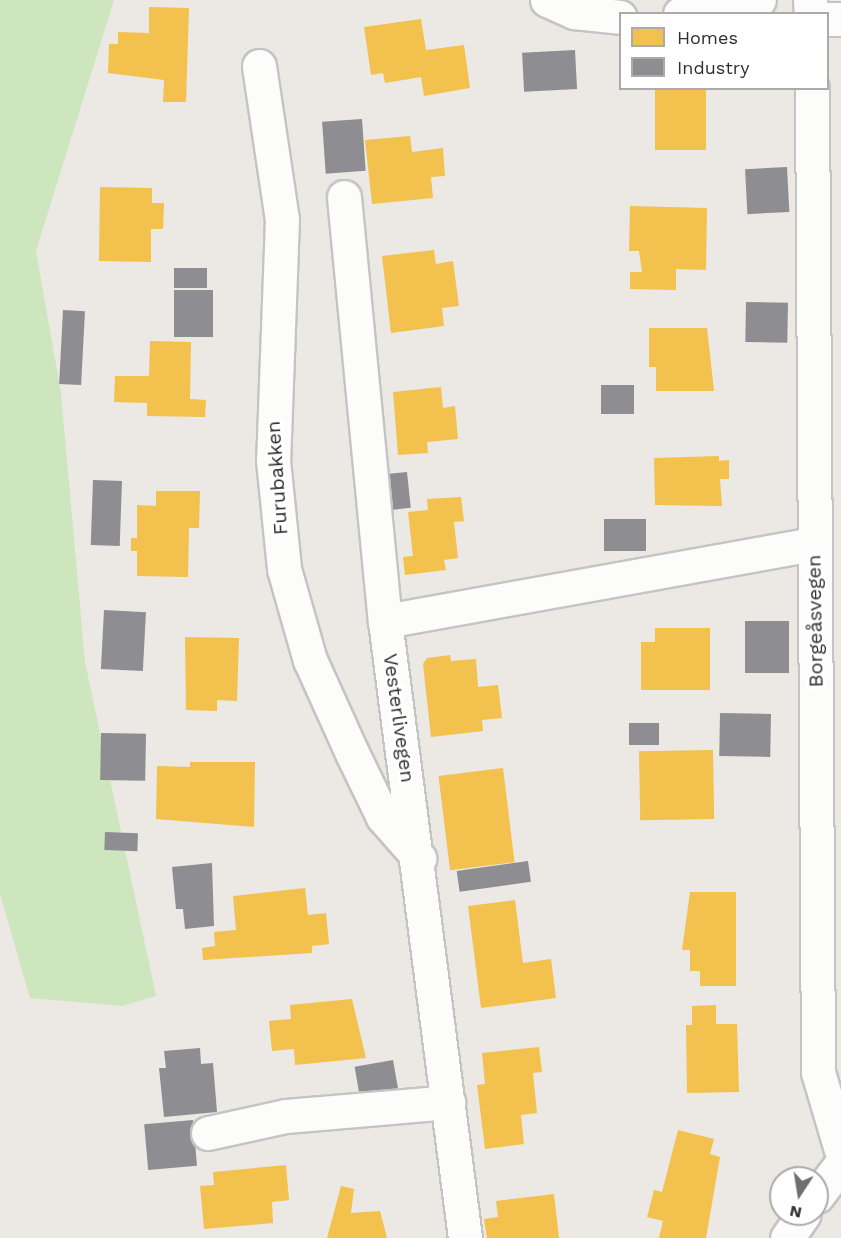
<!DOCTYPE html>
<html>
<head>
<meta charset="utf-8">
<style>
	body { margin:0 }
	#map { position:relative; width:841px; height:1238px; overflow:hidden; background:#ece8e4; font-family:"Work Sans",sans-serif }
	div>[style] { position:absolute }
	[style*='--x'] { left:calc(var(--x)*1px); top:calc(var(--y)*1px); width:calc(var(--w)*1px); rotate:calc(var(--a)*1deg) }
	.green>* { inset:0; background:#cee6be }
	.homes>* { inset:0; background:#f2c14e; transform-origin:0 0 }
	.industry>* { inset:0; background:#8d8d92; transform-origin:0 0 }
	.roads { filter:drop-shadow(2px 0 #c5c4c5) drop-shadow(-2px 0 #c5c4c5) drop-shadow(0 2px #c5c4c5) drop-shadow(0 -2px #c5c4c5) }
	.minor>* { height:33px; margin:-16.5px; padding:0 16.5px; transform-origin:16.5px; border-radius:16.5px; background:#fcfcfb }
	span { translate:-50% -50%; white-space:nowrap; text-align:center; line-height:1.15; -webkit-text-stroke:6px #fff; paint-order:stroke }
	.street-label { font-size:20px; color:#2e2e2e }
	.legend { position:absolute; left:619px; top:12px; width:210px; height:78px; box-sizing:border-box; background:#fff; border:2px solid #ababab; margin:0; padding:8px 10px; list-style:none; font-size:18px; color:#2e2e2e }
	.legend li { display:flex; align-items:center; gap:12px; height:30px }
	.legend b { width:30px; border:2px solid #ababab }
	.north { position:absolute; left:769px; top:1166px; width:60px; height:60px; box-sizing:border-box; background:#fff; border:2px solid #ababab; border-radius:50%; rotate:192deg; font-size:16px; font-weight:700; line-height:24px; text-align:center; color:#2e2e2e }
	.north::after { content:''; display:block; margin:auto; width:21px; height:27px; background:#706f6e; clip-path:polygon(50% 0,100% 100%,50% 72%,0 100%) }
</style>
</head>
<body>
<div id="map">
	<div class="green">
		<i style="clip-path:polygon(0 0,114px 0,36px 251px,61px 393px,85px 662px,156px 996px,122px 1006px,30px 998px,0 894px)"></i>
	</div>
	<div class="homes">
		<i style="clip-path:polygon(149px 7px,189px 8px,186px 102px,163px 102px,164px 80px,108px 73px,109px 44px,118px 44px,118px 32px,149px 33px)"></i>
		<i style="clip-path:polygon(421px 19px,426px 50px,464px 45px,470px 88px,424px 96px,421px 77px,385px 83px,383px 73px,371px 75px,364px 27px)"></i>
		<i style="left:655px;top:88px;width:51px;height:62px"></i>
		<i style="clip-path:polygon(410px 136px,412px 152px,443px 148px,445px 176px,431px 177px,433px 198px,372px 204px,365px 140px)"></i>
		<i style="clip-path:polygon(100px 187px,152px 188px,152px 203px,164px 203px,163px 229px,151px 229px,151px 262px,99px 261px)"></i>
		<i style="clip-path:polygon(630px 206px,707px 208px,706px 270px,676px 269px,676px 290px,630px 289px,630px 272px,642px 272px,639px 251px,629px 251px)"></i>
		<i style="clip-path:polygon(434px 250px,436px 264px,453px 261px,459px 306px,442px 308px,444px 326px,391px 333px,382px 256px)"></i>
		<i style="clip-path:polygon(649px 328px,707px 328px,714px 391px,656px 391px,656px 367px,649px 367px)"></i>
		<i style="clip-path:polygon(150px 341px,191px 342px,190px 399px,206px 400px,205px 417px,147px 416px,147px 403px,114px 402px,115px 376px,149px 376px)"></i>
		<i style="clip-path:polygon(441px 387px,443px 408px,455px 406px,458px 439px,427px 442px,428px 453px,398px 455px,393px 392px)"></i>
		<i style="clip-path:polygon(719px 456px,719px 461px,729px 460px,729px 479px,720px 479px,722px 506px,655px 505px,654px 458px)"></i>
		<i style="clip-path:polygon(156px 491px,200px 491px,199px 528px,189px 528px,188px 577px,137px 576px,137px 551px,131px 551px,131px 538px,137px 538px,137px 505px,156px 506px)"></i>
		<i style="clip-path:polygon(461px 497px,464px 521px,454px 522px,458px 558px,444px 560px,446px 570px,405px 575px,403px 557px,413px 556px,408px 512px,428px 510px,427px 499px)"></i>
		<i style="clip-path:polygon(655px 628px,710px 628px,710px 690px,641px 690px,641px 642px,655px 642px)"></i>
		<i style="clip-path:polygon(185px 637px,239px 638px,237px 701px,217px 700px,217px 711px,186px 710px)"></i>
		<i style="clip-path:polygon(450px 655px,451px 661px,476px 659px,478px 687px,498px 685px,502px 718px,482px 720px,483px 731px,431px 737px,423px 664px,427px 658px)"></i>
		<i style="left:713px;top:750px;width:69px;height:74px;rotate:89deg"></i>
		<i style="clip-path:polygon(190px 762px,255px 762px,254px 827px,156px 819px,157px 766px,190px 767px)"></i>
		<i style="left:503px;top:768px;width:95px;height:65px;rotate:83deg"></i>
		<i style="clip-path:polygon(305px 888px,308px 915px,326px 913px,329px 944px,312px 946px,312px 953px,203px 960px,202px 948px,215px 946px,214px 932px,236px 930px,233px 896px)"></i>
		<i style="clip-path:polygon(690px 892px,736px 892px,736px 986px,700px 986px,700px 971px,690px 971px,690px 950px,682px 950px)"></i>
		<i style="clip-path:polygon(515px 900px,523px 963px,551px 959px,556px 998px,481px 1008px,468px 906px)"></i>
		<i style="clip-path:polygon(352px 999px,366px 1058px,295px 1065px,294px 1049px,272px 1051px,269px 1021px,291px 1019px,290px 1005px)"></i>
		<i style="clip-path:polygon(716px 1005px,716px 1024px,737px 1024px,739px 1092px,687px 1093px,686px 1025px,692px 1025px,692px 1006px)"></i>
		<i style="clip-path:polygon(539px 1047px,542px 1072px,533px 1073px,537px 1113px,521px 1115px,524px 1144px,485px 1149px,477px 1085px,485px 1084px,482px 1053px)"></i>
		<i style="clip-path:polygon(678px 1130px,714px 1139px,710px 1154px,720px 1157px,706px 1238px,659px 1238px,663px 1221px,647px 1217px,654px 1190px,662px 1192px)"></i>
		<i style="clip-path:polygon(286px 1165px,289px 1200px,272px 1202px,273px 1223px,204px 1229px,200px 1186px,214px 1185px,213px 1172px)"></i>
		<i style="clip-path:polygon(341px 1186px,354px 1189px,351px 1213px,380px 1211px,387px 1238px,327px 1238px)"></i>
		<i style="clip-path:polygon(554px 1194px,559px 1238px,487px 1238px,484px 1219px,498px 1217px,496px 1201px)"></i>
	</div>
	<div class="industry">
		<i style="left:575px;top:50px;width:39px;height:53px;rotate:87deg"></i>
		<i style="left:362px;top:119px;width:52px;height:40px;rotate:86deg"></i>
		<i style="left:787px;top:167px;width:45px;height:42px;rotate:87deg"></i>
		<i style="left:174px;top:268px;width:33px;height:20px"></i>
		<i style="left:174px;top:290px;width:39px;height:47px"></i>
		<i style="left:746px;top:302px;width:42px;height:40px;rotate:1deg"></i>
		<i style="left:63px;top:310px;width:22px;height:74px;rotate:3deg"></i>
		<i style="left:601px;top:385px;width:33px;height:29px"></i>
		<i style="left:407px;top:472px;width:36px;height:25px;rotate:84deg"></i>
		<i style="left:93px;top:480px;width:29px;height:65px;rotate:2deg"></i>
		<i style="left:604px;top:519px;width:42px;height:32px"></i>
		<i style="left:104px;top:610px;width:42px;height:59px;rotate:3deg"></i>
		<i style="left:745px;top:621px;width:44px;height:52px"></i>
		<i style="left:720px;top:713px;width:51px;height:43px;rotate:1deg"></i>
		<i style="left:629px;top:723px;width:30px;height:22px"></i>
		<i style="left:101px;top:733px;width:45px;height:47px;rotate:1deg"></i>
		<i style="left:105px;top:832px;width:33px;height:18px;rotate:2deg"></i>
		<i style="left:528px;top:861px;width:21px;height:72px;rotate:82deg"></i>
		<i style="clip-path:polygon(212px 863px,214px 926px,185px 929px,183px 909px,176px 909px,172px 867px)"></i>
		<i style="clip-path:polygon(200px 1048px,201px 1064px,213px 1063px,217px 1112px,164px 1117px,159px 1068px,166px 1068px,164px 1051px)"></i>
		<i style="left:393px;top:1060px;width:36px;height:39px;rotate:80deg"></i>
		<i style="left:193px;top:1120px;width:46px;height:49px;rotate:85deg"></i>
	</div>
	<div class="roads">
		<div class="minor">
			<i style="--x:547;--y:0;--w:30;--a:24"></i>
			<i style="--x:574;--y:12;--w:46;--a:6.2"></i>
			<i style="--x:810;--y:0;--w:14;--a:86"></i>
			<i style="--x:680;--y:14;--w:80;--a:-10"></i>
			<i style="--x:828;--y:19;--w:13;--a:0"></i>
			<i style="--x:259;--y:66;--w:155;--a:81.5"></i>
			<i style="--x:282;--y:219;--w:241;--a:92.1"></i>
			<i style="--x:273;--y:460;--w:110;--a:84.2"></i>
			<i style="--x:284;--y:569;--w:95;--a:74.1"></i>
			<i style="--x:310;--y:660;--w:102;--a:65.7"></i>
			<i style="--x:352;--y:753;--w:71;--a:64.2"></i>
			<i style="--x:383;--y:817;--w:55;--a:48.7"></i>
			<i style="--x:812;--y:88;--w:984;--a:89.65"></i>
			<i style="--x:818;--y:1072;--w:81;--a:73.6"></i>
			<i style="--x:344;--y:197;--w:426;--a:84.5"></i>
			<i style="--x:385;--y:621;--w:622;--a:82.61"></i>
			<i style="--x:385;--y:621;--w:435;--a:-10.2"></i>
			<i style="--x:208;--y:1133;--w:80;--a:-12.3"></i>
			<i style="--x:286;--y:1116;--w:163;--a:-4.9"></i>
			<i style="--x:817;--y:1196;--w:40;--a:-53"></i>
			<i style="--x:787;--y:1238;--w:29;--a:-55"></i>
		</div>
	</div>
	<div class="street-label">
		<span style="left:277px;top:478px;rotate:-94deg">Furubakken</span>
		<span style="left:815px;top:621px;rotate:-91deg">Borgeåsvegen</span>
		<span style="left:399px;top:718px;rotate:82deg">Vesterlivegen</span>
	</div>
	<ul class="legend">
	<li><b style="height:16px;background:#f2c14e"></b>Homes</li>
	<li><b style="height:16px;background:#8d8d92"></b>Industry</li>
	</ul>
	<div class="north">N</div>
</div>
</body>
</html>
